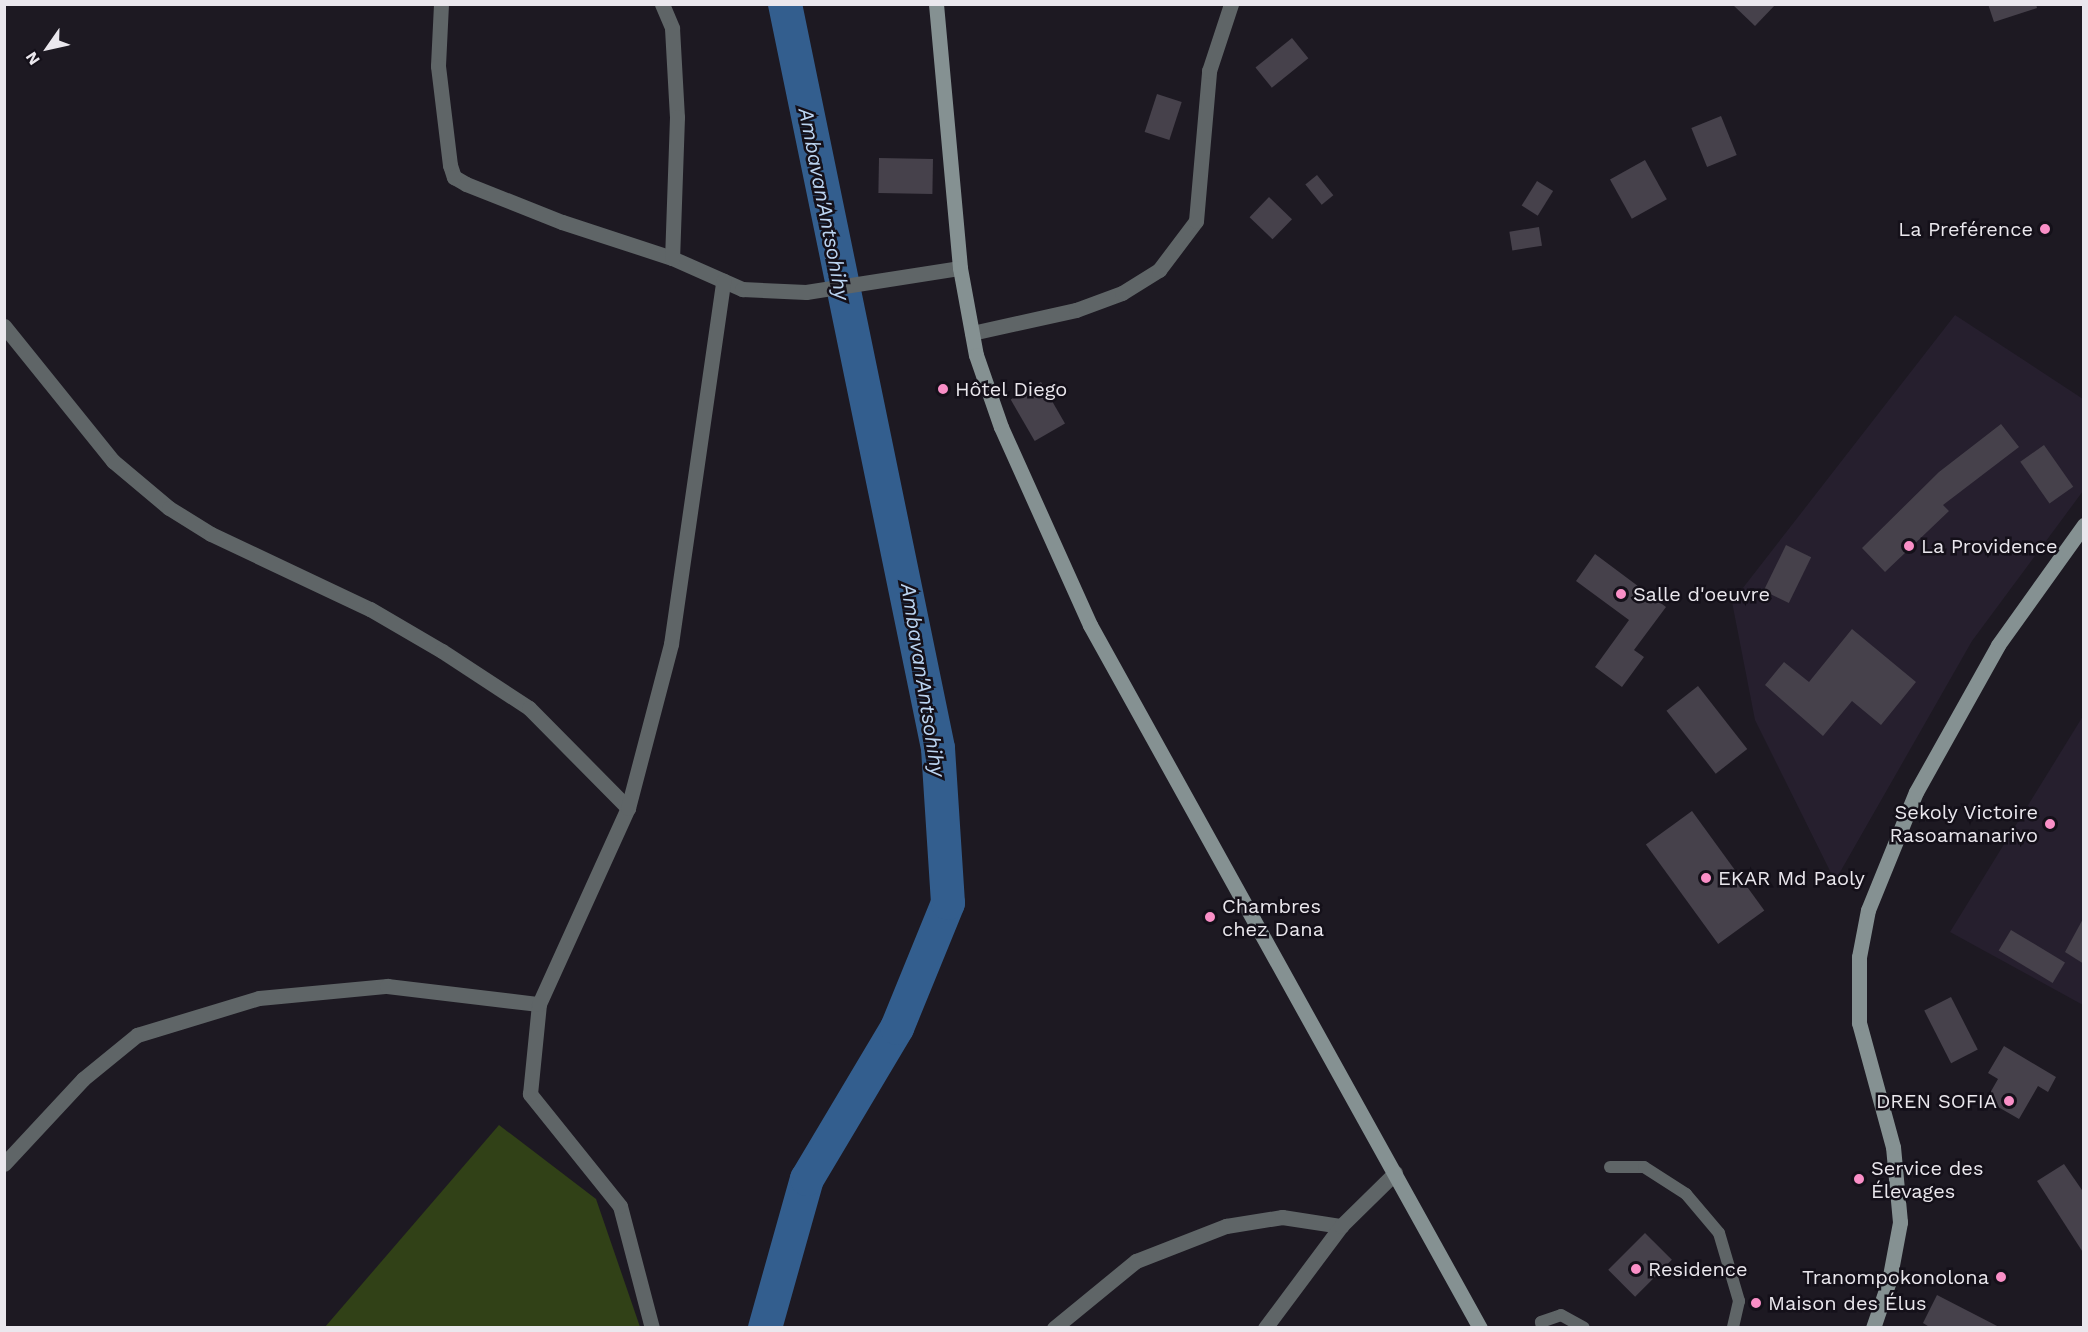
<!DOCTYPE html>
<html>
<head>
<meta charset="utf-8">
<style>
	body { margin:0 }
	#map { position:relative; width:2088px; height:1332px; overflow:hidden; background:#1d1922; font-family:"Work Sans",sans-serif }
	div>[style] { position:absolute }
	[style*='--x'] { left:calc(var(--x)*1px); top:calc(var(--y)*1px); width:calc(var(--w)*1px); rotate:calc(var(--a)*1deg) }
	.built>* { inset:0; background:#261f2e }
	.green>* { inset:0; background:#314117 }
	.river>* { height:34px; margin:-17px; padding:0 17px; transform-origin:17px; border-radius:17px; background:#335e8e }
	.building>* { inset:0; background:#46414b; transform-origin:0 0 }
	.lane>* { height:12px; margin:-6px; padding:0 6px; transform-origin:6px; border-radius:6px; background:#5f6567 }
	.street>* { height:15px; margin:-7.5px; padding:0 7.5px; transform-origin:7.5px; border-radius:7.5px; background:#5f6567 }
	.secondary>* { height:15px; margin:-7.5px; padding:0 7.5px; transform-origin:7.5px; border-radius:7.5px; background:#859192 }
	.dots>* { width:16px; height:16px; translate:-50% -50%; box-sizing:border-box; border:3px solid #141019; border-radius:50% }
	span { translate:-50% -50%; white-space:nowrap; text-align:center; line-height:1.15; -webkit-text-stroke:5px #141019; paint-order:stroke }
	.poi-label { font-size:20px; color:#eae7ed }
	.right { translate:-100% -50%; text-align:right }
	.left { translate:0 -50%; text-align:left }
	.water-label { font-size:21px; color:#bcd5f2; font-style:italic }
	.frame { position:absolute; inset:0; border:6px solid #eae7ed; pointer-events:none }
	.north { position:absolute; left:18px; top:18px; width:60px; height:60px; -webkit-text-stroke:4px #141019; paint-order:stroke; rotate:236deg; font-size:16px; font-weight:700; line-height:24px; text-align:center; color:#eae7ed }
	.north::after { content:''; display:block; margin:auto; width:21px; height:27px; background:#eae7ed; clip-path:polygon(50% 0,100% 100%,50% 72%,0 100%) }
</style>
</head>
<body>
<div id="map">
	<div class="built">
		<i style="clip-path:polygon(1955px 315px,2083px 399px,2083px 491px,1972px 641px,1835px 881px,1755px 720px,1732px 602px)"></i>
		<i style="clip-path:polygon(2083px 716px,2083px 1005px,1950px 932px)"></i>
	</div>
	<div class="green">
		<i style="clip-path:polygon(499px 1125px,596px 1199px,640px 1327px,325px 1327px)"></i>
	</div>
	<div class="river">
		<i style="--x:765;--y:1328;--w:155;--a:-74.3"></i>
		<i style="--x:807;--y:1179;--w:176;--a:-59.2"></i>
		<i style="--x:897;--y:1028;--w:135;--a:-67.8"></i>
		<i style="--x:948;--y:903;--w:155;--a:-93.7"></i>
		<i style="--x:938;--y:748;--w:760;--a:-101.62"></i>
	</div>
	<div class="building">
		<i style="clip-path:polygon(1732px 4px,1776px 4px,1755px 26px)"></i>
		<i style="clip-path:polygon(1988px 4px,2036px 4px,2037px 8px,1994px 22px)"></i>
		<i style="left:1292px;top:38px;width:26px;height:47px;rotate:51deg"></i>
		<i style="left:1157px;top:94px;width:26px;height:40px;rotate:18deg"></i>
		<i style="left:1721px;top:116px;width:42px;height:32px;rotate:68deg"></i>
		<i style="left:879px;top:158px;width:54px;height:35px;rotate:1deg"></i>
		<i style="left:1645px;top:160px;width:45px;height:40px;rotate:61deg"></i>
		<i style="left:1317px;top:175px;width:26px;height:15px;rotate:51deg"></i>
		<i style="left:1537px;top:181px;width:19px;height:29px;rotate:32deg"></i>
		<i style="left:1269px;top:197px;width:32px;height:28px;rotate:44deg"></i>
		<i style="left:1539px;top:227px;width:19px;height:30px;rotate:81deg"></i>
		<i style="left:1041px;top:382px;width:48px;height:35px;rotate:60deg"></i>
		<i style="clip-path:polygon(2001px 424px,2019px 447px,1943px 505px,1949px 511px,1885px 572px,1862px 548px,1939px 472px)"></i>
		<i style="left:2044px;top:445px;width:51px;height:29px;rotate:55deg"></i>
		<i style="left:1786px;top:545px;width:28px;height:51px;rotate:26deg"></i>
		<i style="clip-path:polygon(1595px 554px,1666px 607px,1634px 650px,1644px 657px,1622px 687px,1595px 667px,1629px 620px,1576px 581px)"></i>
		<i style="clip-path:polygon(1852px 629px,1916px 682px,1881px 725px,1852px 701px,1823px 736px,1765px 685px,1784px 662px,1809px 682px)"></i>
		<i style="left:1698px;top:686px;width:80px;height:40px;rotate:52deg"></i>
		<i style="left:1692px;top:811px;width:123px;height:57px;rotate:54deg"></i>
		<i style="clip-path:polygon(2084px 917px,2084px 964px,2065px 952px)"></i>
		<i style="left:2011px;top:930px;width:63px;height:24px;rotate:31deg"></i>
		<i style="left:1951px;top:997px;width:59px;height:30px;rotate:63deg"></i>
		<i style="clip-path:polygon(2004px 1046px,2056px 1077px,2048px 1092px,2038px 1086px,2019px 1119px,1986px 1100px,1998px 1079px,1988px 1073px)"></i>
		<i style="clip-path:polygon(2064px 1164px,2084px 1193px,2084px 1254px,2037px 1181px)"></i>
		<i style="left:1645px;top:1233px;width:38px;height:52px;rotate:45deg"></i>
		<i style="clip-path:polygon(1937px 1295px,2001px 1328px,1931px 1328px,1923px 1323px)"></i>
	</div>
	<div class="lane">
		<i style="--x:1610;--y:1167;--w:34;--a:0"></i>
		<i style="--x:1644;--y:1167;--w:50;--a:32.7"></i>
		<i style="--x:1686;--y:1194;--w:51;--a:49.8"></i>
		<i style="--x:1719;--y:1233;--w:71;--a:73.6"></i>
		<i style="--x:1739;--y:1301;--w:28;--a:103"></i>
		<i style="--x:1542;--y:1328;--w:6;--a:-99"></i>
		<i style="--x:1541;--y:1322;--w:21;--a:-19"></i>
		<i style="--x:1561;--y:1315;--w:26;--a:29"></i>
	</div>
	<div class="street">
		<i style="--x:441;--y:4;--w:62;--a:92.8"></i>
		<i style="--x:438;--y:66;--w:100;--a:83.1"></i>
		<i style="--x:450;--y:165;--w:13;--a:72"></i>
		<i style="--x:454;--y:177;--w:14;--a:30"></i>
		<i style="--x:466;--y:184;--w:103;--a:21.6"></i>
		<i style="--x:562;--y:222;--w:116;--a:18.1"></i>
		<i style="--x:672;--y:258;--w:77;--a:23.9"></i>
		<i style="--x:742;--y:289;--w:64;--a:2.7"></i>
		<i style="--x:806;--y:292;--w:156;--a:-8.9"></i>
		<i style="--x:662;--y:4;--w:26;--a:67"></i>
		<i style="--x:672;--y:28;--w:89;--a:86.8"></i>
		<i style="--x:677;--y:117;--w:141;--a:92"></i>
		<i style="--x:4;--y:326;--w:174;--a:51.1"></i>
		<i style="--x:113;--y:461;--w:73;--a:40"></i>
		<i style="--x:169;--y:508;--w:49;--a:31.8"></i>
		<i style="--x:211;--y:534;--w:176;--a:25.3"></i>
		<i style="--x:370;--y:609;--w:83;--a:30.3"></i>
		<i style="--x:442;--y:651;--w:104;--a:33.2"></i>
		<i style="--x:529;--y:708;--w:141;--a:45.3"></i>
		<i style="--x:972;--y:333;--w:107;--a:-12.5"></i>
		<i style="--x:1076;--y:310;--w:49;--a:-20.3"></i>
		<i style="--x:1122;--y:293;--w:44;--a:-31.9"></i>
		<i style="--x:1159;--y:270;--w:61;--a:-52.9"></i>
		<i style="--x:1196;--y:221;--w:151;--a:-85"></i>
		<i style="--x:1209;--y:71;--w:71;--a:-71.8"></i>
		<i style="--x:4;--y:1164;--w:116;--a:-47.1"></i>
		<i style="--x:83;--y:1079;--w:70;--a:-39.2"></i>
		<i style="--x:137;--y:1035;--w:127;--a:-16.9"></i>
		<i style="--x:259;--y:998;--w:129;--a:-5.4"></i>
		<i style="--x:387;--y:986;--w:153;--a:6.8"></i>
		<i style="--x:652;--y:1328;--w:126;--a:-104.7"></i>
		<i style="--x:620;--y:1206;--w:144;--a:-128.8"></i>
		<i style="--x:530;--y:1094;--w:90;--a:-84.3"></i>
		<i style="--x:539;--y:1004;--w:215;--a:-65.6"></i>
		<i style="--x:628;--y:808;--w:170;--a:-75.3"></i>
		<i style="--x:671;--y:644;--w:367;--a:-81.8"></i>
		<i style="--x:1054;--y:1328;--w:106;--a:-39.3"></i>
		<i style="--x:1136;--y:1261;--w:97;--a:-21.3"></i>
		<i style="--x:1226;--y:1226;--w:57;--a:-9.1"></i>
		<i style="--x:1282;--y:1217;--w:60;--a:8.7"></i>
		<i style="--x:1265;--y:1328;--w:127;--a:-53.3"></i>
		<i style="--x:1341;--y:1226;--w:76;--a:-44.5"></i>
	</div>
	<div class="secondary">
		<i style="--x:936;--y:4;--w:265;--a:84.8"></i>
		<i style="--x:960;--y:268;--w:88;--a:79.6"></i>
		<i style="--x:976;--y:355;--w:76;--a:70.9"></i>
		<i style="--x:1001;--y:427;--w:217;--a:65.8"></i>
		<i style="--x:1090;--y:625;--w:804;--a:60.98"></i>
		<i style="--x:1873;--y:1328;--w:50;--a:-71.2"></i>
		<i style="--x:1889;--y:1281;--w:60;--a:-79.4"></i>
		<i style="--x:1900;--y:1222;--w:75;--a:-95.3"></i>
		<i style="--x:1893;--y:1147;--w:129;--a:-105.3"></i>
		<i style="--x:1859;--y:1023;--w:66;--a:-90"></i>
		<i style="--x:1859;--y:957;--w:48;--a:-79.2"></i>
		<i style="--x:1868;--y:910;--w:127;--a:-67.9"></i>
		<i style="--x:1916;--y:792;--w:168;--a:-60.8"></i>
		<i style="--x:1998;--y:645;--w:148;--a:-54.4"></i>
	</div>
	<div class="dots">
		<i style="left:2045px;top:229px;background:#fa8fc7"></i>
		<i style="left:943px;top:389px;background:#fa8fc7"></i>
		<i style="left:1909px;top:546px;background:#fa8fc7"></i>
		<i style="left:1621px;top:594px;background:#fa8fc7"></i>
		<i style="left:2050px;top:824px;background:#fa8fc7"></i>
		<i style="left:1706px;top:878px;background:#fa8fc7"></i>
		<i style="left:1210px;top:917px;background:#fa8fc7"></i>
		<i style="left:2009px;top:1101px;background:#fa8fc7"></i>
		<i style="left:1859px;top:1179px;background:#fa8fc7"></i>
		<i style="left:1636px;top:1269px;background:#fa8fc7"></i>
		<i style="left:2001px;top:1277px;background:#fa8fc7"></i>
		<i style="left:1756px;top:1303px;background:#fa8fc7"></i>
	</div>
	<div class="poi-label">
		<span class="right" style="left:2033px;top:229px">La Preférence</span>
		<span class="left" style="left:955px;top:389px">Hôtel Diego</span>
		<span class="left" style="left:1921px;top:546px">La Providence</span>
		<span class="left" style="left:1633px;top:594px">Salle d'oeuvre</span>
		<span class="right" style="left:2038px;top:824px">Sekoly Victoire<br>Rasoamanarivo</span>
		<span class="left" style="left:1718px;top:878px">EKAR Md Paoly</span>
		<span class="left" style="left:1222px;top:918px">Chambres<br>chez Dana</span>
		<span class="right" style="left:1997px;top:1101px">DREN SOFIA</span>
		<span class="left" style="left:1871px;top:1180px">Service des<br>Élevages</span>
		<span class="left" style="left:1648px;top:1269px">Residence</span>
		<span class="right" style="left:1989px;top:1277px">Tranompokonolona</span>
		<span class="left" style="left:1768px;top:1303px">Maison des Élus</span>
	</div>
	<div class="water-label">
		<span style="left:824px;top:204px;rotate:79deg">Ambavan'Antsohihy</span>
		<span style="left:923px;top:680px;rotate:81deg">Ambavan'Antsohihy</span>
	</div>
	<div class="frame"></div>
	<div class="north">N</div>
</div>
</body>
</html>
